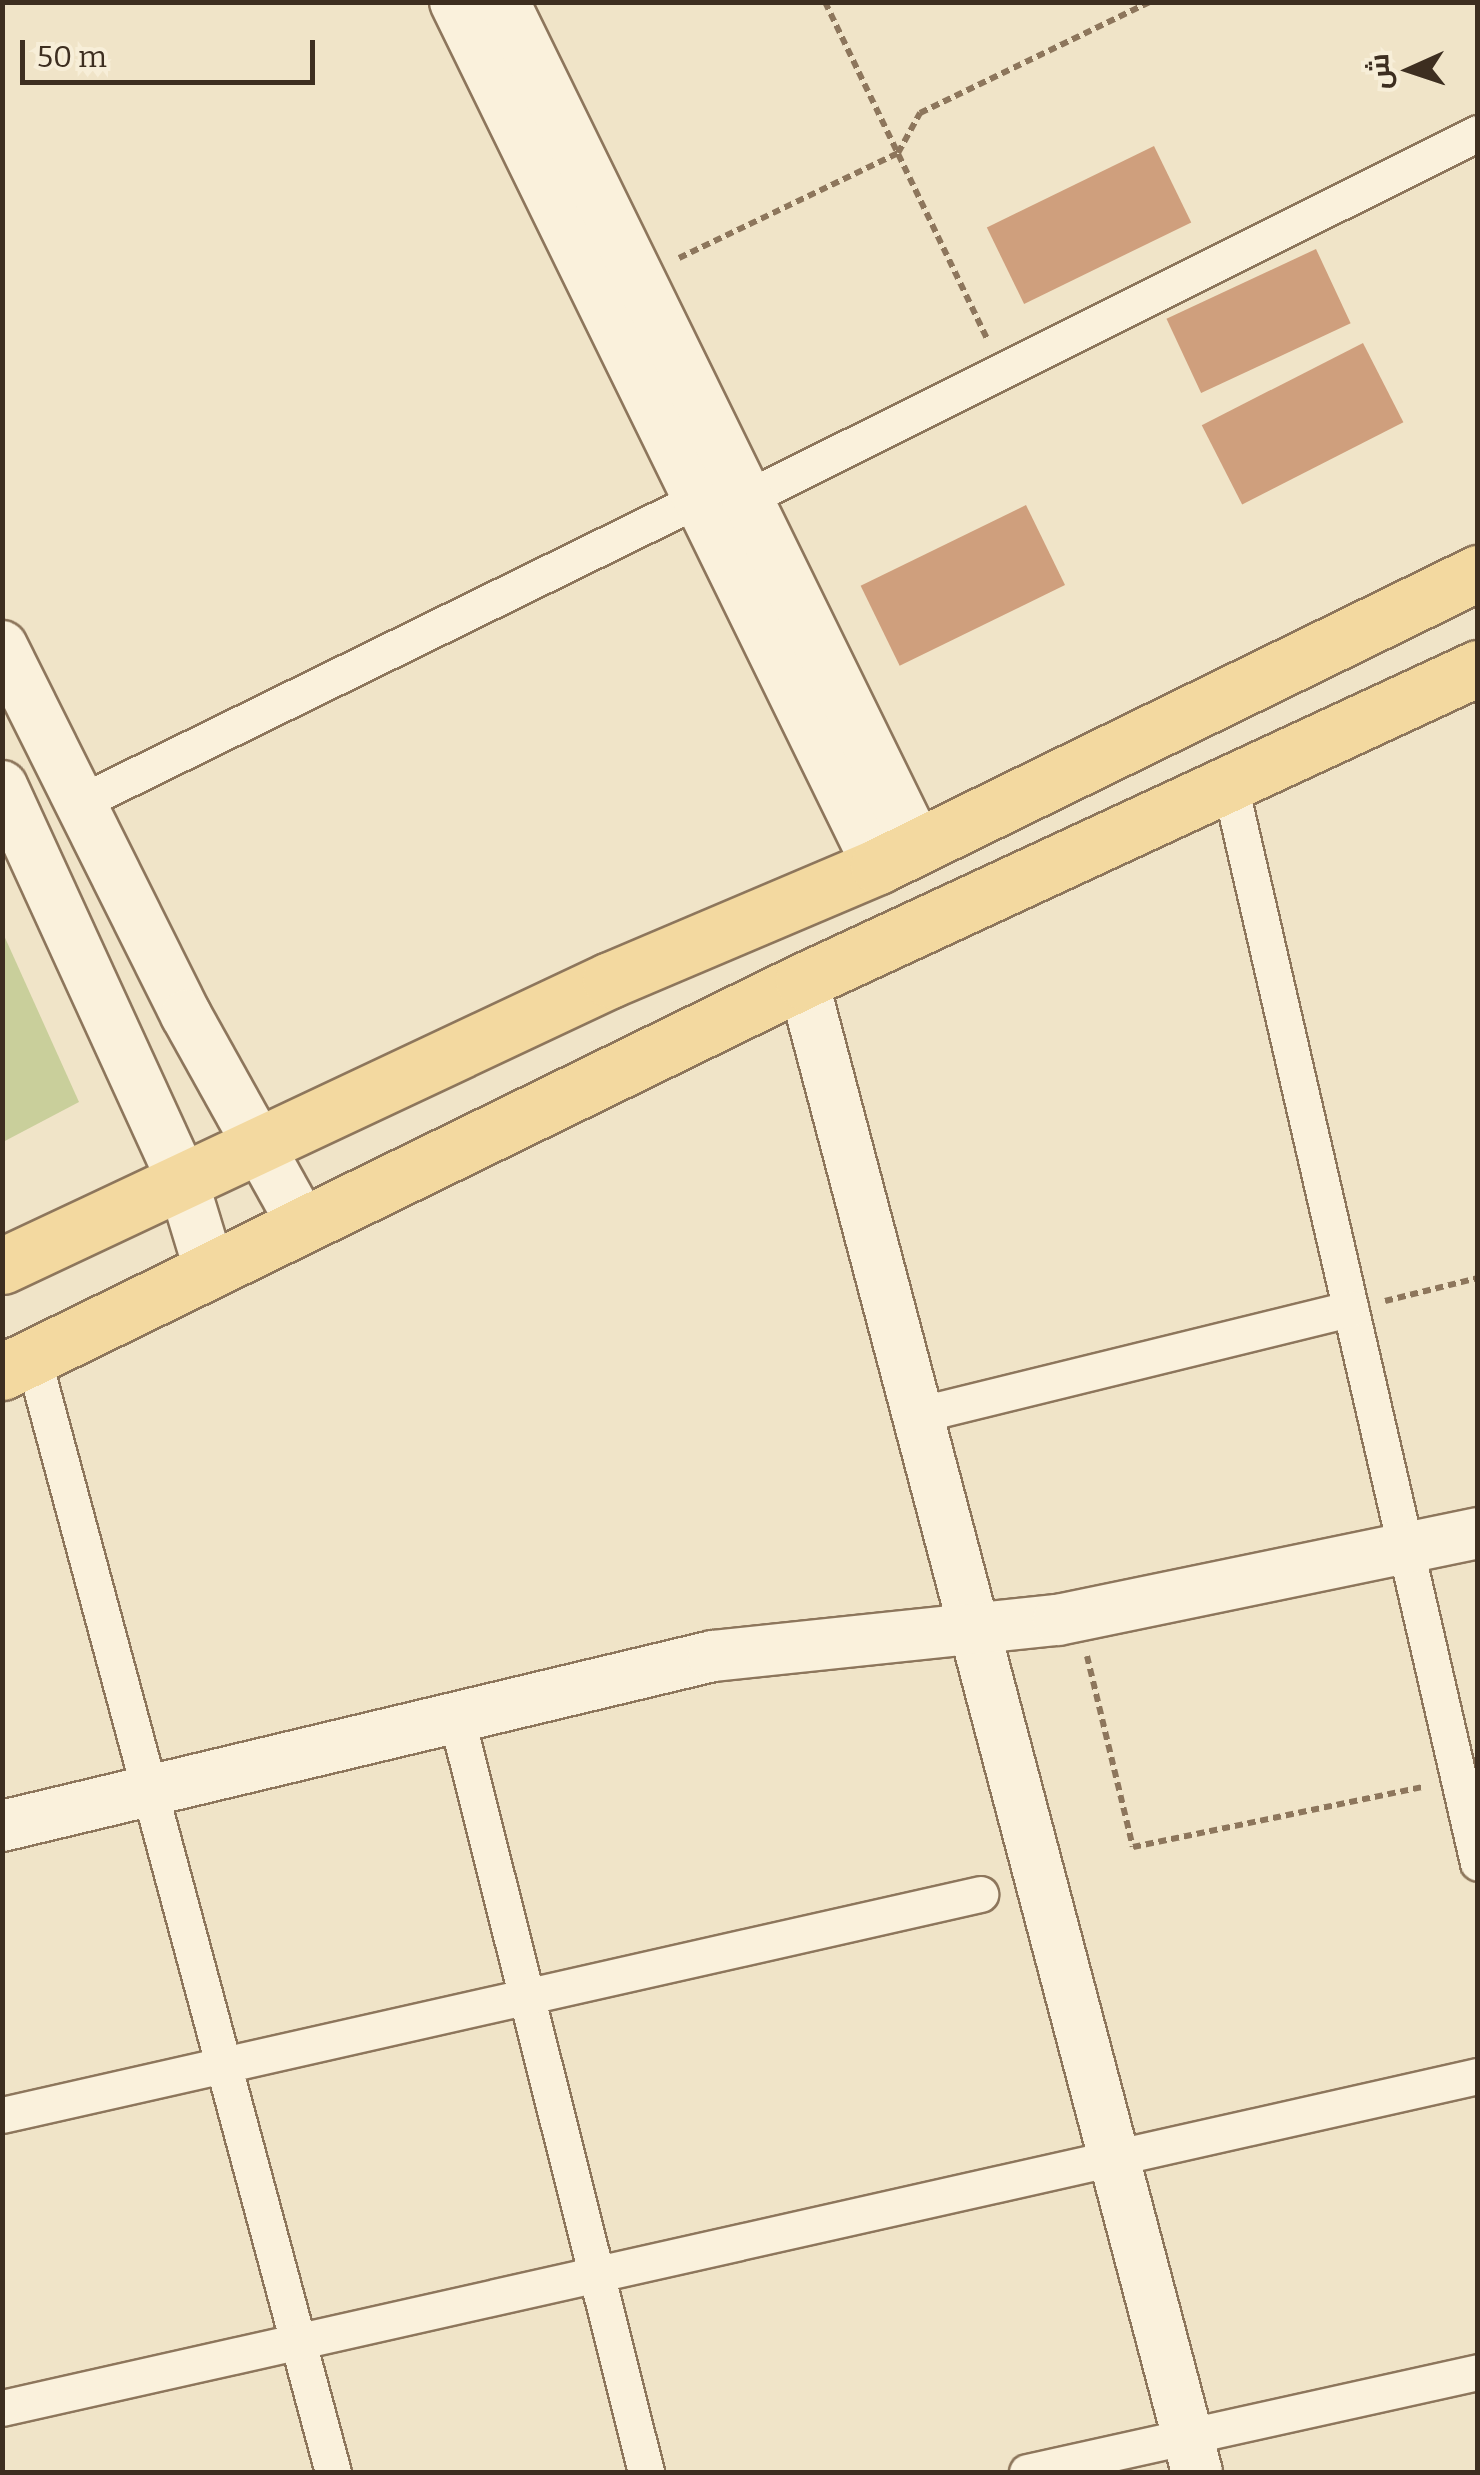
<!DOCTYPE html>
<html>
<head>
<meta charset="utf-8">
<style>
	body { margin:0 }
	#map { position:relative; width:1480px; height:2475px; overflow:hidden; background:#f0e4c8; font-family:Bitter,Cairo,serif }
	div>[style] { position:absolute }
	[style*='--x'] { left:calc(var(--x)*1px); top:calc(var(--y)*1px); width:calc(var(--w)*1px); rotate:calc(var(--a)*1deg) }
	.green>* { inset:0; background:#c9cf9b }
	.building>* { inset:0; background:#cf9f7d; transform-origin:0 0 }
	.path>* { height:6px; margin-top:-3px; transform-origin:0; background:repeating-linear-gradient(90deg,#8d765c 0 8px,transparent 0 13px) }
	.roads { filter:drop-shadow(2px 0 #8d765c) drop-shadow(-2px 0 #8d765c) drop-shadow(0 2px #8d765c) drop-shadow(0 -2px #8d765c) }
	.street>* { height:35px; margin:-17.5px; padding:0 17.5px; transform-origin:17.5px; border-radius:17.5px; background:#faf1dc }
	.secondary>* { height:50px; margin:-25px; padding:0 25px; transform-origin:25px; border-radius:25px; background:#faf1dc }
	.primary>* { height:55px; margin:-27.5px; padding:0 27.5px; transform-origin:27.5px; border-radius:27.5px; background:#f3d9a0 }
	span { translate:-50% -50%; white-space:nowrap; text-align:center; line-height:1.15; -webkit-text-stroke:8px #f7eed8; paint-order:stroke }
	.frame { position:absolute; inset:0; border:5px solid #3d2e20; pointer-events:none }
	.north { position:absolute; left:1360px; top:20px; width:100px; height:100px; -webkit-text-stroke:8px #f7eed8; paint-order:stroke; rotate:267deg; font-size:28px; font-weight:700; line-height:40px; text-align:center; color:#3d2e20 }
	.north::after { content:''; display:block; margin:auto; width:35px; height:45px; background:#3d2e20; clip-path:polygon(50% 0,100% 100%,50% 72%,0 100%) }
	.scale { position:absolute; left:20px; top:40px; width:295px; height:45px; box-sizing:border-box; border:5px solid #3d2e20; border-top:0; padding-left:12px; font-size:30px; line-height:35px; white-space:nowrap; color:#3d2e20; -webkit-text-stroke:8px #f7eed8; paint-order:stroke }
</style>
</head>
<body>
<div id="map">
	<div class="green">
		<i style="clip-path:polygon(2px 931px,79px 1102px,3px 1142px,2px 1142px)"></i>
	</div>
	<div class="building">
		<i style="left:1154px;top:146px;width:85px;height:186px;rotate:64deg"></i>
		<i style="left:1316px;top:249px;width:82px;height:165px;rotate:65deg"></i>
		<i style="left:1363px;top:343px;width:89px;height:181px;rotate:63deg"></i>
		<i style="left:1026px;top:505px;width:89px;height:184px;rotate:64deg"></i>
	</div>
	<div class="path">
		<i style="--x:825;--y:2;--w:373;--a:64.3"></i>
		<i style="--x:679;--y:258;--w:243;--a:-25.6"></i>
		<i style="--x:898;--y:153;--w:46;--a:-61.2"></i>
		<i style="--x:920;--y:113;--w:255;--a:-25.8"></i>
		<i style="--x:1385;--y:1301;--w:96;--a:-13.9"></i>
		<i style="--x:1087;--y:1656;--w:196;--a:76.5"></i>
		<i style="--x:1133;--y:1847;--w:295;--a:-11.7"></i>
	</div>
	<div class="roads">
		<div class="street">
			<i style="--x:1229;--y:781;--w:1110;--a:77.04"></i>
			<i style="--x:81;--y:802;--w:688;--a:-26.12"></i>
			<i style="--x:699;--y:499;--w:46;--a:0"></i>
			<i style="--x:745;--y:499;--w:819;--a:-26.53"></i>
			<i style="--x:33;--y:1358;--w:1154;--a:74.93"></i>
			<i style="--x:921;--y:1414;--w:442;--a:-13.8"></i>
			<i style="--x:456;--y:1716;--w:780;--a:75.89"></i>
			<i style="--x:2;--y:2115;--w:1003;--a:-12.73"></i>
			<i style="--x:2;--y:2408;--w:1513;--a:-12.68"></i>
			<i style="--x:1027;--y:2472;--w:462;--a:-12.5"></i>
		</div>
		<div class="secondary">
			<i style="--x:455;--y:2;--w:962;--a:63.91"></i>
			<i style="--x:504;--y:2;--w:941;--a:63.9"></i>
			<i style="--x:2;--y:646;--w:412;--a:63.5"></i>
			<i style="--x:186;--y:1015;--w:243;--a:60.9"></i>
			<i style="--x:2;--y:786;--w:432;--a:65.4"></i>
			<i style="--x:182;--y:1179;--w:96;--a:73.1"></i>
			<i style="--x:803;--y:981;--w:1542;--a:75.2"></i>
			<i style="--x:2;--y:1826;--w:731;--a:-13.45"></i>
			<i style="--x:713;--y:1656;--w:347;--a:-6"></i>
			<i style="--x:1058;--y:1620;--w:429;--a:-11.7"></i>
		</div>
		<div class="primary">
			<i style="--x:2;--y:1266;--w:672;--a:-25.19"></i>
			<i style="--x:610;--y:980;--w:291;--a:-23"></i>
			<i style="--x:878;--y:866;--w:668;--a:-26.03"></i>
			<i style="--x:2;--y:1372;--w:891;--a:-26.02"></i>
			<i style="--x:803;--y:981;--w:744;--a:-24.88"></i>
		</div>
	</div>
	<div class="frame"></div>
	<div class="north">ش</div>
	<div class="scale">50 m</div>
</div>
</body>
</html>
